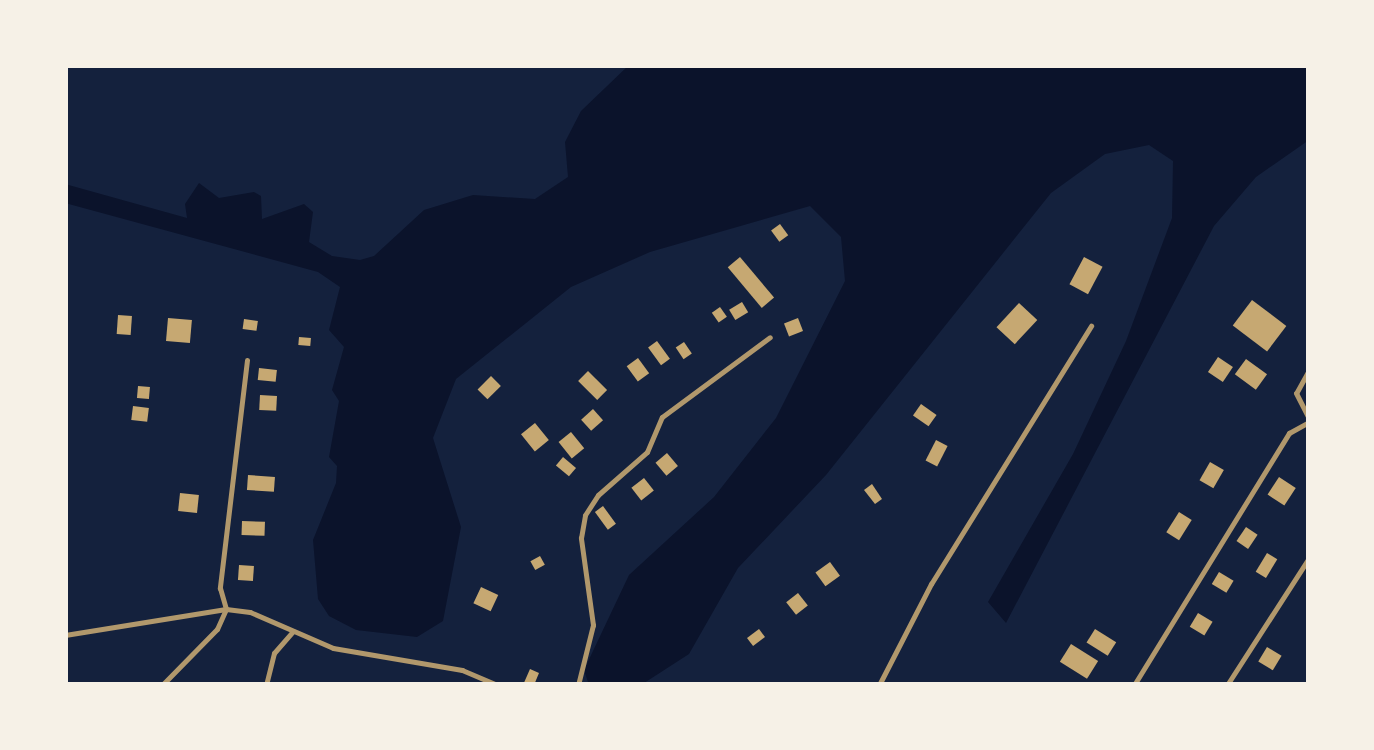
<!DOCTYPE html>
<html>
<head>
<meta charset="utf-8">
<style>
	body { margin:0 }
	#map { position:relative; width:1374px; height:750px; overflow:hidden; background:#14213d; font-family:Bitter,serif }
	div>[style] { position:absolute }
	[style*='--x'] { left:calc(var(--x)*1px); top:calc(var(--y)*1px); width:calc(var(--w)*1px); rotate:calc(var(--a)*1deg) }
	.water>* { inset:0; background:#0b132b }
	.building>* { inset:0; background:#c6a872; transform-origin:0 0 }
	.minor>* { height:5px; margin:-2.5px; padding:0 2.5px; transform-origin:2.5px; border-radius:2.5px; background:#b1986c }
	span { translate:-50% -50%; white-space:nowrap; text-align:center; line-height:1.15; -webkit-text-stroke:10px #f6f1e7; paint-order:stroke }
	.frame { position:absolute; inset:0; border:68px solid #f6f1e7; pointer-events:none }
</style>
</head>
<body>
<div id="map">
	<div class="water">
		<i style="clip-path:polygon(629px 65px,1309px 65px,1309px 140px,1256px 177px,1214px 226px,1006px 623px,988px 602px,1073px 454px,1126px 341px,1172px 218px,1173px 161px,1149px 145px,1105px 154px,1051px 193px,826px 475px,738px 568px,689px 654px,641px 685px,589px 685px,584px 670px,629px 575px,714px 497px,776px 418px,845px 281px,841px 237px,810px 206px,650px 252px,571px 287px,456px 379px,433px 438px,461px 527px,443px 621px,417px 637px,356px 630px,329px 616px,318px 599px,313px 540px,336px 483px,337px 466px,329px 457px,339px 401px,332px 390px,344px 347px,329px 330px,340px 287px,318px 272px,65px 203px,65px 184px,187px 218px,185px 204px,199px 183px,219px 198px,254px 192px,261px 196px,262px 219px,304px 204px,313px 212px,309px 242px,332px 256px,360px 260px,374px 256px,424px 210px,473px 195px,535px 199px,568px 177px,565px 142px,581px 111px)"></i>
	</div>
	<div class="building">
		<i style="left:780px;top:224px;width:14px;height:11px;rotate:54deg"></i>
		<i style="left:740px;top:257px;width:53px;height:16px;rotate:50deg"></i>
		<i style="left:1084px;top:257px;width:21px;height:31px;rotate:28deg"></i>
		<i style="left:1252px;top:300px;width:43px;height:32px;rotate:37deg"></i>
		<i style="left:742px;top:302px;width:12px;height:15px;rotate:59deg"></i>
		<i style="left:1019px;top:303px;width:25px;height:33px;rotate:43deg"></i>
		<i style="left:720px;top:307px;width:12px;height:10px;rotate:55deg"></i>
		<i style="left:118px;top:315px;width:14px;height:19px;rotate:4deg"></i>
		<i style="left:168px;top:318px;width:24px;height:23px;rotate:5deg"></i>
		<i style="left:798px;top:318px;width:14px;height:15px;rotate:69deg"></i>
		<i style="left:244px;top:319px;width:14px;height:10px;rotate:8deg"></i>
		<i style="left:299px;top:337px;width:12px;height:8px;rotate:5deg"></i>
		<i style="left:657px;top:341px;width:22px;height:11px;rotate:54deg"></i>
		<i style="left:684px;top:342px;width:14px;height:10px;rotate:56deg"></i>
		<i style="left:1218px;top:357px;width:18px;height:18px;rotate:34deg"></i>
		<i style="left:638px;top:358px;width:19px;height:14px;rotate:54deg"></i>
		<i style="left:1246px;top:359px;width:26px;height:19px;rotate:36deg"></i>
		<i style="left:259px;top:368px;width:18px;height:12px;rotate:6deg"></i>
		<i style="left:588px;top:371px;width:27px;height:14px;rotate:45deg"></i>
		<i style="left:491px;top:376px;width:14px;height:19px;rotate:45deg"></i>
		<i style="left:138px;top:386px;width:12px;height:12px;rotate:5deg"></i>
		<i style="left:260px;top:395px;width:17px;height:15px;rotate:3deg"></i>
		<i style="left:921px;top:404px;width:19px;height:14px;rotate:35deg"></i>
		<i style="left:133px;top:406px;width:16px;height:14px;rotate:7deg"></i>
		<i style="left:593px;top:409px;width:15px;height:16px;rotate:48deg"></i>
		<i style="left:535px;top:423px;width:22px;height:18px;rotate:51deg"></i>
		<i style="left:571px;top:432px;width:21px;height:16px;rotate:51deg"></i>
		<i style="left:936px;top:440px;width:13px;height:23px;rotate:27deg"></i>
		<i style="left:667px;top:453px;width:17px;height:15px;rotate:50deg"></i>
		<i style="left:563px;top:457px;width:17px;height:11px;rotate:40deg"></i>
		<i style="left:1210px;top:462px;width:16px;height:21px;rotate:30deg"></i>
		<i style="left:248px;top:475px;width:27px;height:15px;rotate:4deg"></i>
		<i style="left:1279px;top:477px;width:20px;height:21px;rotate:33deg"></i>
		<i style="left:644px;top:478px;width:16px;height:16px;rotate:52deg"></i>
		<i style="clip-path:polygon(872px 484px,882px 499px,875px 504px,864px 490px)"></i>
		<i style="left:180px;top:493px;width:19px;height:18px;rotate:6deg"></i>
		<i style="left:603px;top:506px;width:22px;height:10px;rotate:54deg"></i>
		<i style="left:1179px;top:512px;width:15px;height:24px;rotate:32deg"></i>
		<i style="left:242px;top:521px;width:23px;height:14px;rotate:2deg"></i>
		<i style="left:1246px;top:527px;width:14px;height:17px;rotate:34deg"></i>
		<i style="left:1267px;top:553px;width:12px;height:22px;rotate:31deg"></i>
		<i style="left:540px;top:556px;width:10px;height:11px;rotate:61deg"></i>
		<i style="left:830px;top:562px;width:17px;height:18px;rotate:54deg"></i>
		<i style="left:239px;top:565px;width:15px;height:15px;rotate:4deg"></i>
		<i style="left:1219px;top:572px;width:17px;height:14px;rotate:31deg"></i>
		<i style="left:481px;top:587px;width:19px;height:18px;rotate:25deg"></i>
		<i style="left:798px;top:593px;width:16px;height:15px;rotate:52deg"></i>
		<i style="left:1198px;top:613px;width:17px;height:16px;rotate:31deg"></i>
		<i style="left:759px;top:629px;width:10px;height:15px;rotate:53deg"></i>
		<i style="left:1095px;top:629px;width:25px;height:16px;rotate:32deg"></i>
		<i style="left:1071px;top:644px;width:32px;height:21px;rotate:32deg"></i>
		<i style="left:1267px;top:647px;width:17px;height:17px;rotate:31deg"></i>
		<i style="clip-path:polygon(530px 669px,539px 673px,534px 685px,523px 685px)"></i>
	</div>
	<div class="minor">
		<i style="--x:247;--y:360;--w:230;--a:96.8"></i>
		<i style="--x:220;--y:588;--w:22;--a:74"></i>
		<i style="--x:226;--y:609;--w:24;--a:7"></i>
		<i style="--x:250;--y:612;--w:90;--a:23.4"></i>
		<i style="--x:333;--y:648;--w:131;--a:9.7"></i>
		<i style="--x:462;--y:670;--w:39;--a:23"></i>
		<i style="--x:1309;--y:370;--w:26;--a:119"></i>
		<i style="--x:1296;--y:393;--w:29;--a:63"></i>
		<i style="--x:65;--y:635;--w:163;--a:-9.2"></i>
		<i style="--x:226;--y:609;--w:22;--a:114"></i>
		<i style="--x:217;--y:629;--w:78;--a:134.5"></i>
		<i style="--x:266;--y:685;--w:33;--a:-76"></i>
		<i style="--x:274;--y:653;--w:29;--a:-49"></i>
		<i style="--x:578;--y:685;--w:62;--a:-76"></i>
		<i style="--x:593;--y:625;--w:88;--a:-97.9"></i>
		<i style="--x:581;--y:538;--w:23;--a:-80"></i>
		<i style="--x:585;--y:515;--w:24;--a:-57"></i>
		<i style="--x:598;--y:495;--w:65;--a:-41.3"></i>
		<i style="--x:647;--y:452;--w:38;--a:-67"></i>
		<i style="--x:662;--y:417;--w:134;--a:-36.5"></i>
		<i style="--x:879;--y:685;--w:114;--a:-62.8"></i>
		<i style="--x:931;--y:584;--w:304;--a:-58.2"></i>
		<i style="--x:1134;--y:685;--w:296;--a:-58.4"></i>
		<i style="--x:1289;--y:433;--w:23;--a:-29"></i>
		<i style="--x:1227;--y:685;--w:151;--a:-57.2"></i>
	</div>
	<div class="frame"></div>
</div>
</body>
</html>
